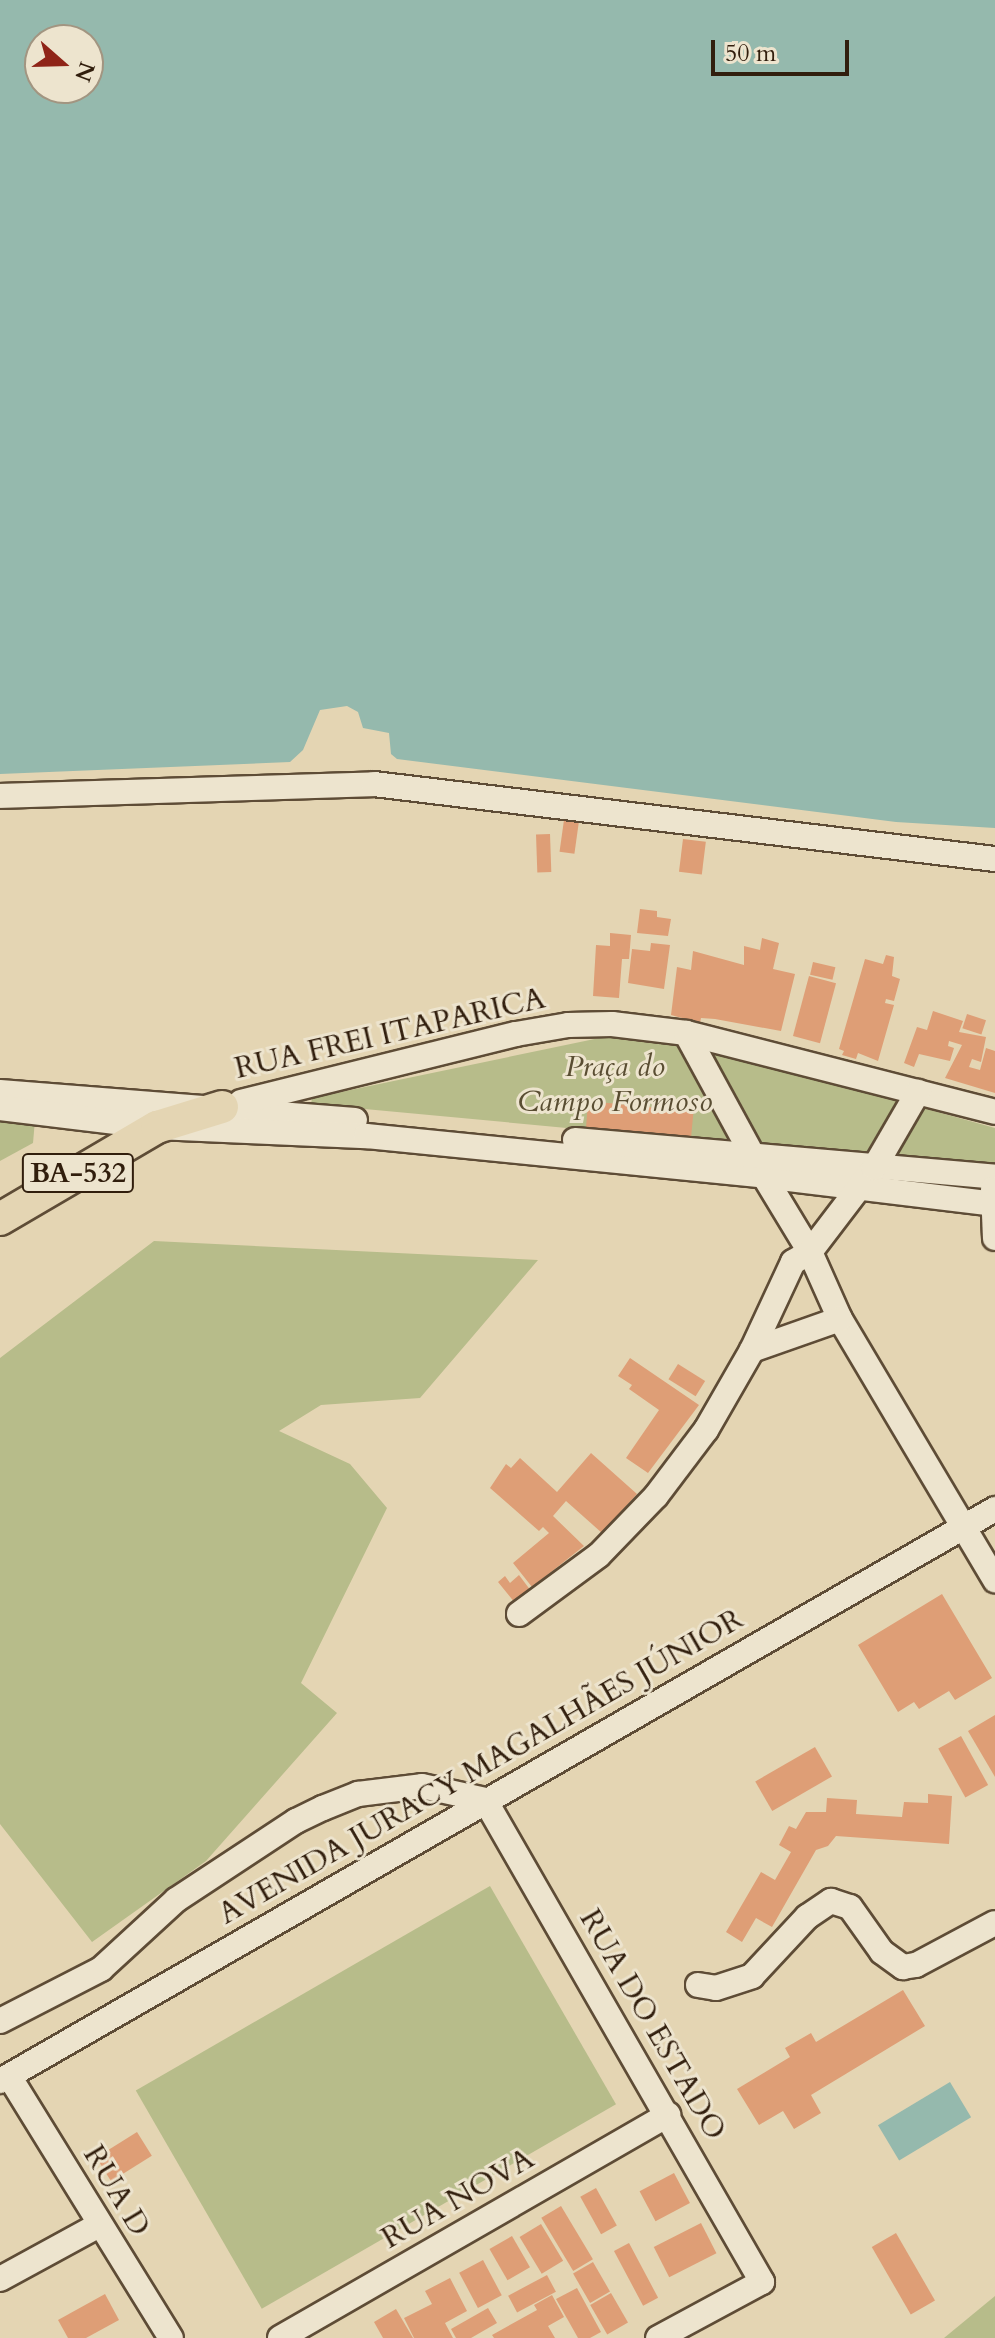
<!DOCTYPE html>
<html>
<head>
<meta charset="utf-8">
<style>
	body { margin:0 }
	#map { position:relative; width:995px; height:2338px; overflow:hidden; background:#e4d5b3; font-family:Cardo,serif }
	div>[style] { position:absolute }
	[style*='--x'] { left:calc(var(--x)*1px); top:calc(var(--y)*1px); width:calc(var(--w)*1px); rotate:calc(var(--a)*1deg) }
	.green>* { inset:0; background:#b7bc8a; transform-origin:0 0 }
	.water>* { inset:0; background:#95b9ad; transform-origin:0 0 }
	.building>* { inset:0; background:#de9e76; transform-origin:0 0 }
	.roads { filter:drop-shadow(2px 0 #5e4c36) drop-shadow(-2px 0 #5e4c36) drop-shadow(0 2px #5e4c36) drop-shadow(0 -2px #5e4c36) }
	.minor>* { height:24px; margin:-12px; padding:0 12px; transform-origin:12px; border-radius:12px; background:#ede4ce }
	.major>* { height:32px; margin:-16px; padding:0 16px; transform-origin:16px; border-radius:16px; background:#e4d5b3 }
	span { translate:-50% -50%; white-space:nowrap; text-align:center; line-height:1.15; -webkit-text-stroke:6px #ede4ce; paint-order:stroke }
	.shield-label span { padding:2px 6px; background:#ede4ce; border:2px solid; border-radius:6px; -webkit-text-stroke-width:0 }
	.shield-label { font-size:28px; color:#311e0d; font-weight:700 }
	.street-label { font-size:30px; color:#311e0d }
	.park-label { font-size:30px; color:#594d32; font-style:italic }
	.north { position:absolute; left:24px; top:24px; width:80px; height:80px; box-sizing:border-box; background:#ede4ce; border:2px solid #a29581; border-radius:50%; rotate:110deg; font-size:22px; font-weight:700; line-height:32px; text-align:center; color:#311e0d }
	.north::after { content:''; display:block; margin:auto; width:28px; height:36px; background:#8f2418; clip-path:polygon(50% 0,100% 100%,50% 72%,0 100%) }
	.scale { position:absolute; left:711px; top:40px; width:138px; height:36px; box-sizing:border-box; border:4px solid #311e0d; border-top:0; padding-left:10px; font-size:24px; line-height:28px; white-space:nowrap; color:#311e0d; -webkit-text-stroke:6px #ede4ce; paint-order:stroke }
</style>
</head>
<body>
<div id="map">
	<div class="green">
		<i style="clip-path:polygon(609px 1036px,725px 1053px,995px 1128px,995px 1168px,311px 1104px,312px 1098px)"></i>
		<i style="clip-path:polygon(0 1116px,35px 1120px,33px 1143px,0 1161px)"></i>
		<i style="clip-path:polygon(154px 1241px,538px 1260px,420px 1398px,321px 1405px,279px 1431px,350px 1464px,387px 1508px,301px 1683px,337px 1713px,206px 1861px,92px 1942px,0 1824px,0 1358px)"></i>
		<i style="left:490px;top:1886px;width:252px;height:409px;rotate:60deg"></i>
		<i style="clip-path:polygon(995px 2296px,995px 2338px,944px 2338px)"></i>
	</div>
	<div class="water">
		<i style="clip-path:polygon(evenodd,0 0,995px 0,995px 828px,896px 822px,397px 759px,391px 754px,389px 733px,363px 728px,358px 712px,347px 706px,320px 710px,303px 750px,290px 762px,0 774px,0 0,88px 40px,88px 88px,40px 88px,40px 40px,88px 40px)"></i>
		<i style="left:950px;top:2082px;width:41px;height:84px;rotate:59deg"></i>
	</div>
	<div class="building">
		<i style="left:564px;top:820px;width:15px;height:32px;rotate:8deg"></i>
		<i style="left:550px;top:834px;width:38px;height:14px;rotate:88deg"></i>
		<i style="left:683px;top:839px;width:23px;height:33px;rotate:7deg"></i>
		<i style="clip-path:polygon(640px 909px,657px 911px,657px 917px,671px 919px,668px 936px,637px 933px)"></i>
		<i style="clip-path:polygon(610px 933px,631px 935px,629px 959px,622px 959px,619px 998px,593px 996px,596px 945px,610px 946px)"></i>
		<i style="clip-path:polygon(762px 938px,779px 943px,773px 969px,795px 974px,781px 1031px,715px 1019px,701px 1018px,700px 1023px,671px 1015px,677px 967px,691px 970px,693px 951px,744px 965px,744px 946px,760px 950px)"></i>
		<i style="clip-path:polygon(651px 943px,670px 945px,664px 989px,628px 983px,632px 949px,650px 951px)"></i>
		<i style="clip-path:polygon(886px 955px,894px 957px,892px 976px,900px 979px,894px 1001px,886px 999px,885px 1003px,894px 1005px,878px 1061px,858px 1053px,856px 1059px,842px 1055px,844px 1051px,839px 1049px,865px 959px,883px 964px)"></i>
		<i style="left:813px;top:962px;width:23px;height:13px;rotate:13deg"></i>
		<i style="left:809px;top:976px;width:28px;height:62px;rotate:15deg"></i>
		<i style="clip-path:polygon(933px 1011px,963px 1021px,959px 1032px,986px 1037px,981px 1062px,972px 1059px,969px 1067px,980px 1070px,986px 1048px,995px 1051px,995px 1093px,945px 1078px,962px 1045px,949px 1041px,948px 1046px,954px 1048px,950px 1061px,919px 1054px,914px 1067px,904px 1063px,917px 1027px,927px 1030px)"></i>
		<i style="left:967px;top:1014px;width:20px;height:15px;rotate:18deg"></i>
		<i style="clip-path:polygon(588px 1101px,669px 1109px,670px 1104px,694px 1106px,691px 1138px,586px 1128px)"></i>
		<i style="clip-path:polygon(630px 1358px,699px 1405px,648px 1473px,626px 1458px,659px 1410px,629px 1389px,632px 1385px,618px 1376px)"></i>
		<i style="left:678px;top:1364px;width:32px;height:18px;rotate:32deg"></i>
		<i style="clip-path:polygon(591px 1453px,637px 1494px,602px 1533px,566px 1501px,553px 1516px,584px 1546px,532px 1587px,513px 1563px,549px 1533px,543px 1527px,539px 1531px,490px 1488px,506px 1464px,511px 1468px,520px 1458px,557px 1492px)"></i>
		<i style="clip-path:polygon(519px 1575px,531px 1591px,515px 1603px,498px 1582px,505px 1576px,510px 1583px)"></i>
		<i style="clip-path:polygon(942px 1594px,992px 1678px,955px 1700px,949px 1691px,919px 1709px,914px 1702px,898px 1712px,858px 1645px)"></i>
		<i style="clip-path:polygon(995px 1715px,995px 1777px,968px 1731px)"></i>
		<i style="left:961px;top:1736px;width:56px;height:26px;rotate:61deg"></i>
		<i style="left:815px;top:1747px;width:34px;height:69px;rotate:60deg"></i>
		<i style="clip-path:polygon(928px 1794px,952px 1796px,949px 1844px,836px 1836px,828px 1846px,816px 1850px,772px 1927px,756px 1918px,742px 1942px,726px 1932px,761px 1872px,775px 1880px,791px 1852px,779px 1845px,789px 1826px,796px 1829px,806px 1812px,826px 1812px,827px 1798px,857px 1800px,856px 1814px,902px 1817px,904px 1802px,928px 1803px)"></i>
		<i style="clip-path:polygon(903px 1990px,925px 2026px,811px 2095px,821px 2113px,794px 2129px,783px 2111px,759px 2125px,737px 2089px,790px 2057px,785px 2048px,811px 2033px,816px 2042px)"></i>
		<i style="left:137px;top:2132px;width:28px;height:48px;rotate:58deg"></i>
		<i style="left:674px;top:2173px;width:34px;height:39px;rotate:62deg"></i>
		<i style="left:596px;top:2188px;width:43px;height:18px;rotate:61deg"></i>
		<i style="left:561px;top:2206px;width:62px;height:23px;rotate:59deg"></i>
		<i style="left:701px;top:2223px;width:34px;height:53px;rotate:63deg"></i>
		<i style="left:541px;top:2224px;width:43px;height:25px;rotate:59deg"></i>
		<i style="left:896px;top:2233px;width:78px;height:28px;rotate:60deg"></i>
		<i style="left:512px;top:2236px;width:36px;height:26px;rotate:60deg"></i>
		<i style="left:629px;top:2243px;width:62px;height:17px;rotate:62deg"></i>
		<i style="left:483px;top:2260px;width:40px;height:27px;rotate:62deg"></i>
		<i style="left:593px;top:2262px;width:34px;height:23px;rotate:60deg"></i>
		<i style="left:547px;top:2275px;width:19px;height:44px;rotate:62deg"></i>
		<i style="clip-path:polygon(450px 2278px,467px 2311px,445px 2323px,453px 2338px,414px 2338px,404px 2318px,432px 2304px,425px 2291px)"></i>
		<i style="clip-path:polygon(577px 2288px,601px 2332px,590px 2338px,578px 2338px,556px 2299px)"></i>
		<i style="left:611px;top:2293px;width:34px;height:24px;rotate:60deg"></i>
		<i style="clip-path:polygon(105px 2294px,119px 2320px,86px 2338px,68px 2338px,58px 2320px)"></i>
		<i style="clip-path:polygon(552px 2295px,564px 2317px,548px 2326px,555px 2338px,494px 2338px,492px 2335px,537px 2310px,534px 2305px)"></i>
		<i style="clip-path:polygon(488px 2308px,497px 2323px,471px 2338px,456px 2338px,451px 2329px)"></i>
		<i style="clip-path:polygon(396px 2309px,413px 2338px,383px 2338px,374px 2322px)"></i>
	</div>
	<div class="roads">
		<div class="minor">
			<i style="--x:0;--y:796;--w:374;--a:-1.8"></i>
			<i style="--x:374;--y:784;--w:626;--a:6.89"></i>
			<i style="--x:686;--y:1033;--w:163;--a:61.4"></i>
			<i style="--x:764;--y:1176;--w:89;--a:58.8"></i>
			<i style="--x:810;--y:1252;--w:73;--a:65.9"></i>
			<i style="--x:840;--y:1319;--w:304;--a:59.3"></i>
			<i style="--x:0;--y:1092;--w:356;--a:4.5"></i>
			<i style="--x:241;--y:1102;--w:283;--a:-13.9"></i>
			<i style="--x:516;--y:1034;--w:53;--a:-9.8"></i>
			<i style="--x:568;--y:1025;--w:44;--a:-1.3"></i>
			<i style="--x:612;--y:1024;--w:75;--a:6.9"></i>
			<i style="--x:686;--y:1033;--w:319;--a:14.3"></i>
			<i style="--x:0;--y:1108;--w:158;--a:6.9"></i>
			<i style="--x:157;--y:1127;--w:209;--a:2.5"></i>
			<i style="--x:366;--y:1136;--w:400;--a:5.7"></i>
			<i style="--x:764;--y:1176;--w:233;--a:6.9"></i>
			<i style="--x:575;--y:1140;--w:422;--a:5"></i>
			<i style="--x:993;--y:1189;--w:49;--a:87.7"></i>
			<i style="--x:752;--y:1350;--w:93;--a:-19.4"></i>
			<i style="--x:519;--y:1614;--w:99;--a:-36.4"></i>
			<i style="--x:599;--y:1555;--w:82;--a:-46"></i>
			<i style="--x:656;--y:1496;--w:83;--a:-52.9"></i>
			<i style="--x:706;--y:1430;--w:92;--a:-60.1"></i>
			<i style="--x:752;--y:1350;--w:97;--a:-65"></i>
			<i style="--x:793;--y:1262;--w:20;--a:-30"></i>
			<i style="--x:810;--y:1252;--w:106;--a:-52.7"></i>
			<i style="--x:874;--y:1168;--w:88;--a:-59.9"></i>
			<i style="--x:698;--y:1985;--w:18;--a:9"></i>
			<i style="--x:716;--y:1988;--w:38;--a:-18"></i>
			<i style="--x:752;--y:1976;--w:81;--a:-47"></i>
			<i style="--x:807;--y:1917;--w:29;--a:-34"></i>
			<i style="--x:831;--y:1901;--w:20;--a:18"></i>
			<i style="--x:850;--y:1907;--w:55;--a:54.6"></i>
			<i style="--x:882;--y:1952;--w:26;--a:36"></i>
			<i style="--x:903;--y:1967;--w:13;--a:-9"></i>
			<i style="--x:916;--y:1965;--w:89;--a:-28"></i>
			<i style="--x:0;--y:2021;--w:114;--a:-27.2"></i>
			<i style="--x:101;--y:1969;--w:102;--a:-42.6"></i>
			<i style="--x:176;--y:1900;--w:144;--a:-33.4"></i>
			<i style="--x:296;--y:1821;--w:30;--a:-26"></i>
			<i style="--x:323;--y:1808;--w:38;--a:-22"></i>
			<i style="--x:358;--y:1794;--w:64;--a:-7.1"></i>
			<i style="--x:422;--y:1786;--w:65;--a:12.5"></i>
			<i style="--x:485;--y:1800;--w:556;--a:60.11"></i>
			<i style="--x:762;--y:2282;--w:118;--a:151.7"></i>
			<i style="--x:9;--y:2076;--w:308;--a:58.3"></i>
			<i style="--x:0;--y:2081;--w:1148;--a:-29.89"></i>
			<i style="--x:0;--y:2279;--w:113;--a:-28.6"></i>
			<i style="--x:280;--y:2338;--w:448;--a:-29.9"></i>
		</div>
		<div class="major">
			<i style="--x:0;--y:1219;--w:182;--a:-30.4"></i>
			<i style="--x:157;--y:1127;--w:68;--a:-17.1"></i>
		</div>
	</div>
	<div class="shield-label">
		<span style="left:78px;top:1173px">BA-532</span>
	</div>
	<div class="street-label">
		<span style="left:390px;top:1034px;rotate:-13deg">RUA FREI ITAPARICA</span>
		<span style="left:481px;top:1767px;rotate:-30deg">AVENIDA JURACY MAGALHÃES JÚNIOR</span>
		<span style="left:652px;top:2025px;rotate:60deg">RUA DO ESTADO</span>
		<span style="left:116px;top:2191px;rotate:59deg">RUA D</span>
		<span style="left:458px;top:2199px;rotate:-30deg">RUA NOVA</span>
	</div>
	<div class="park-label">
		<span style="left:615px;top:1084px">Praça do<br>Campo Formoso</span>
	</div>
	<div class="north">N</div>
	<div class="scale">50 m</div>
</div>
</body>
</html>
